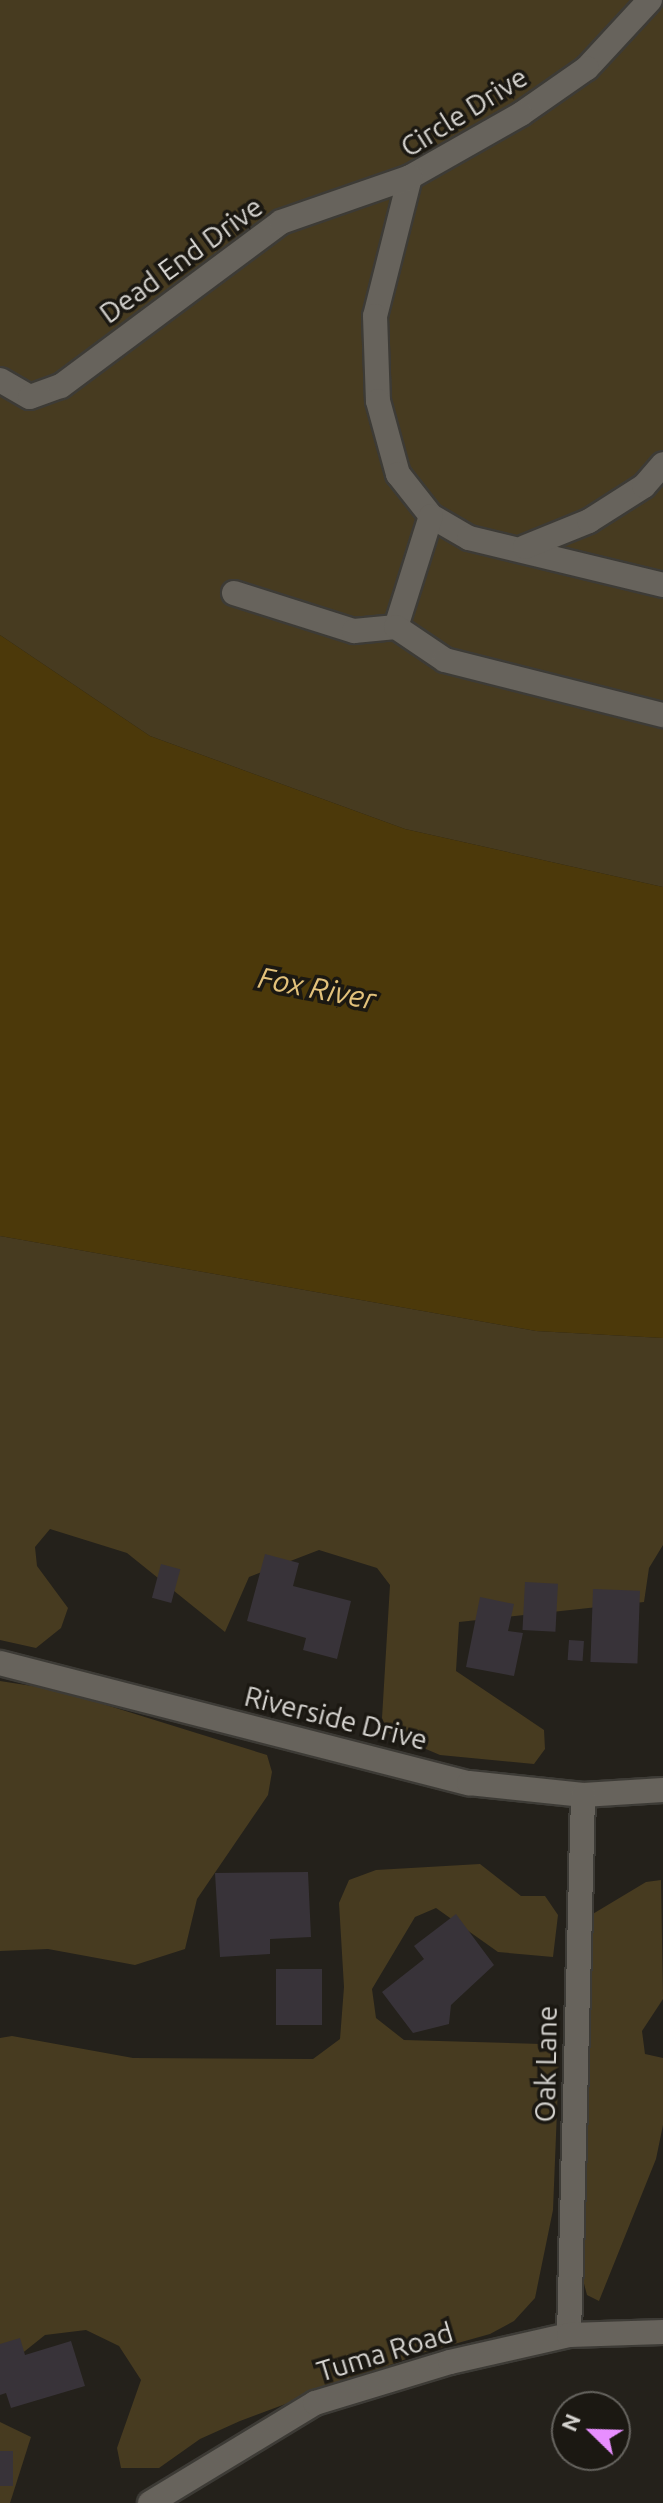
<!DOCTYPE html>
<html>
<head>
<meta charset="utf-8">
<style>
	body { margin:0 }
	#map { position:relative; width:663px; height:2503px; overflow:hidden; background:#24211b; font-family:Ubuntu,sans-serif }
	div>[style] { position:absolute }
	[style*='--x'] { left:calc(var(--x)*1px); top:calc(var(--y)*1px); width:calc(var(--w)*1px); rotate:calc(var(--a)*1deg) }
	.green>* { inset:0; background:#473b20 }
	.water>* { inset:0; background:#4c390a }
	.building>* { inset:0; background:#383339; transform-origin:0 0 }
	.roads { filter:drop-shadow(2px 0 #3d3b36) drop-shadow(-2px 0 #3d3b36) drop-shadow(0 2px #3d3b36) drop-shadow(0 -2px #3d3b36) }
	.minor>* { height:24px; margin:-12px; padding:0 12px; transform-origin:12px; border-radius:12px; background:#67635c }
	span { translate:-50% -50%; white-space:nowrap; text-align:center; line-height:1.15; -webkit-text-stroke:7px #1b1812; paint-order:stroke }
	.street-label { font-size:28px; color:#d5d3cf }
	.water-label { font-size:30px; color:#e2c17b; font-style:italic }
	.north { position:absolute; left:551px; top:2391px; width:80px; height:80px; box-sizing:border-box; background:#1b1812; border:2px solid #65635e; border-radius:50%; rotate:293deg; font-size:22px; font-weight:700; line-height:32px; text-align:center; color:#d5d3cf }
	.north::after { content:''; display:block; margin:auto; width:28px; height:36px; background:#e88eff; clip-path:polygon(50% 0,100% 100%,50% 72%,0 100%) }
</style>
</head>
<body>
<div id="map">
	<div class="green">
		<i style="clip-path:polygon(0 0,663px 0,663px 887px,405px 829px,150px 736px,0 635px)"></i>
		<i style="clip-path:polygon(0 1236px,536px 1331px,663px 1338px,663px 1545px,649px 1568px,644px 1602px,459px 1622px,456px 1671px,544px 1730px,545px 1749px,534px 1764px,440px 1755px,388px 1733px,382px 1718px,390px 1585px,377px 1568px,319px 1550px,249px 1577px,225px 1632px,127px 1553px,50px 1529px,35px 1547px,37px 1566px,68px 1608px,61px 1628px,36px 1648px,0 1640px)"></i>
		<i style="clip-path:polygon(0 1681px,58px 1690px,267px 1755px,272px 1772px,268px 1795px,197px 1899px,185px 1949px,135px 1965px,48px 1949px,0 1951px)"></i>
		<i style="clip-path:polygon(480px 1864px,521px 1896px,545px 1896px,558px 1915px,553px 1957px,498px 1952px,436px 1908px,415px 1917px,372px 1989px,376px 2018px,404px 2040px,541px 2044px,559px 2061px,553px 2210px,535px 2298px,514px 2321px,490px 2334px,422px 2353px,240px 2421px,200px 2439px,159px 2468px,121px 2468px,117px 2448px,141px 2380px,119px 2346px,86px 2330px,45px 2335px,0 2371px,0 2038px,12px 2036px,133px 2058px,313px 2059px,340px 2039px,344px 1987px,339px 1903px,349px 1880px,376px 1870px)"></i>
		<i style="clip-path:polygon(661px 1880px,663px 1999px,642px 2031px,645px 2054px,663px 2058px,663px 2125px,656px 2159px,599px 2301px,587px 2295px,582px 2276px,591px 1915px,646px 1882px)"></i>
		<i style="clip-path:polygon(0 2422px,31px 2437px,10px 2503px,0 2503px)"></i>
	</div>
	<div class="water">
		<i style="clip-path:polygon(0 635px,150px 736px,405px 829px,663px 887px,663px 1338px,536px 1331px,0 1236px)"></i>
	</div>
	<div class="building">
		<i style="clip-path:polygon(265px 1554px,299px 1563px,293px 1586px,351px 1601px,337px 1659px,303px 1650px,306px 1638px,247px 1621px)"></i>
		<i style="left:161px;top:1564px;width:20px;height:35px;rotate:15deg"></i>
		<i style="left:525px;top:1582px;width:33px;height:48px;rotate:3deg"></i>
		<i style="left:593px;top:1589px;width:47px;height:73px;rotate:2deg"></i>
		<i style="clip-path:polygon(480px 1597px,514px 1604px,508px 1631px,523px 1633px,514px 1676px,466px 1667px)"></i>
		<i style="left:569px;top:1640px;width:15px;height:20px;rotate:4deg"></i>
		<i style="clip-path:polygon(308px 1872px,311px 1937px,270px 1939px,270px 1954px,220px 1957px,215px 1873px)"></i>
		<i style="clip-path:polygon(456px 1914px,494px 1965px,451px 2005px,449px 2024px,413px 2033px,382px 1992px,424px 1959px,414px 1946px)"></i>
		<i style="left:322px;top:1969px;width:56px;height:46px;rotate:90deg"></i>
		<i style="clip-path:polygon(20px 2338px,25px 2355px,71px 2341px,85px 2386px,11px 2408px,6px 2393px,0 2395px,0 2344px)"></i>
		<i style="left:0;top:2451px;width:13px;height:35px"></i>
	</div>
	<div class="roads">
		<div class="minor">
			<i style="--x:650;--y:0;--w:93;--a:132.8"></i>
			<i style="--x:587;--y:68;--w:80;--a:145.1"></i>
			<i style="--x:521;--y:114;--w:128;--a:150.4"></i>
			<i style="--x:410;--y:177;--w:143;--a:104.1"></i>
			<i style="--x:375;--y:316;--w:85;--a:88"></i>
			<i style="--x:378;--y:401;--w:76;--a:74.7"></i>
			<i style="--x:398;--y:474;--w:53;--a:51.8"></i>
			<i style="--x:431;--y:516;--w:44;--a:30.1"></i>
			<i style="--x:469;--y:538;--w:200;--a:13.6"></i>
			<i style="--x:0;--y:380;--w:34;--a:30"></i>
			<i style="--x:30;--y:397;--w:33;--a:-20"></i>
			<i style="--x:61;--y:386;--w:274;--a:-36.7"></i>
			<i style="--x:281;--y:222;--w:137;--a:-19.2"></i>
			<i style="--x:525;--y:547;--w:69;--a:-22.1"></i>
			<i style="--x:589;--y:521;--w:65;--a:-32.5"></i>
			<i style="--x:644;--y:486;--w:29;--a:-49"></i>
			<i style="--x:234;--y:593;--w:126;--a:17.6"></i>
			<i style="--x:354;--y:631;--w:42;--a:-5.4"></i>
			<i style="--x:396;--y:627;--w:116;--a:-72.5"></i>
			<i style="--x:396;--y:627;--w:59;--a:34"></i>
			<i style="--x:445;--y:660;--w:225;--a:14.2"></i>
			<i style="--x:0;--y:1663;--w:484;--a:14.4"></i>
			<i style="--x:469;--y:1783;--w:115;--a:6"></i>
			<i style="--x:583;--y:1795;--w:80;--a:-3.6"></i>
			<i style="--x:569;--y:2335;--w:540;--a:-88.51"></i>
			<i style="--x:150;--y:2503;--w:193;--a:-31.2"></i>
			<i style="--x:315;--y:2403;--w:141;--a:-16.9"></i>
			<i style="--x:450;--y:2362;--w:122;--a:-12.8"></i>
			<i style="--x:569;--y:2335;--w:94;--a:-1.8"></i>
		</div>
	</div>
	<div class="street-label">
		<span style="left:464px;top:112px;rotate:-32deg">Circle Drive</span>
		<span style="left:181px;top:260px;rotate:-36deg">Dead End Drive</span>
		<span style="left:336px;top:1718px;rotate:14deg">Riverside Drive</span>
		<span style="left:546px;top:2064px;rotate:-89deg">Oak Lane</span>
		<span style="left:385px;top:2352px;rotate:-17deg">Tuma Road</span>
	</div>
	<div class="water-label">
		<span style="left:317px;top:988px;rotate:11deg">Fox River</span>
	</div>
	<div class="north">N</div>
</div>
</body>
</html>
